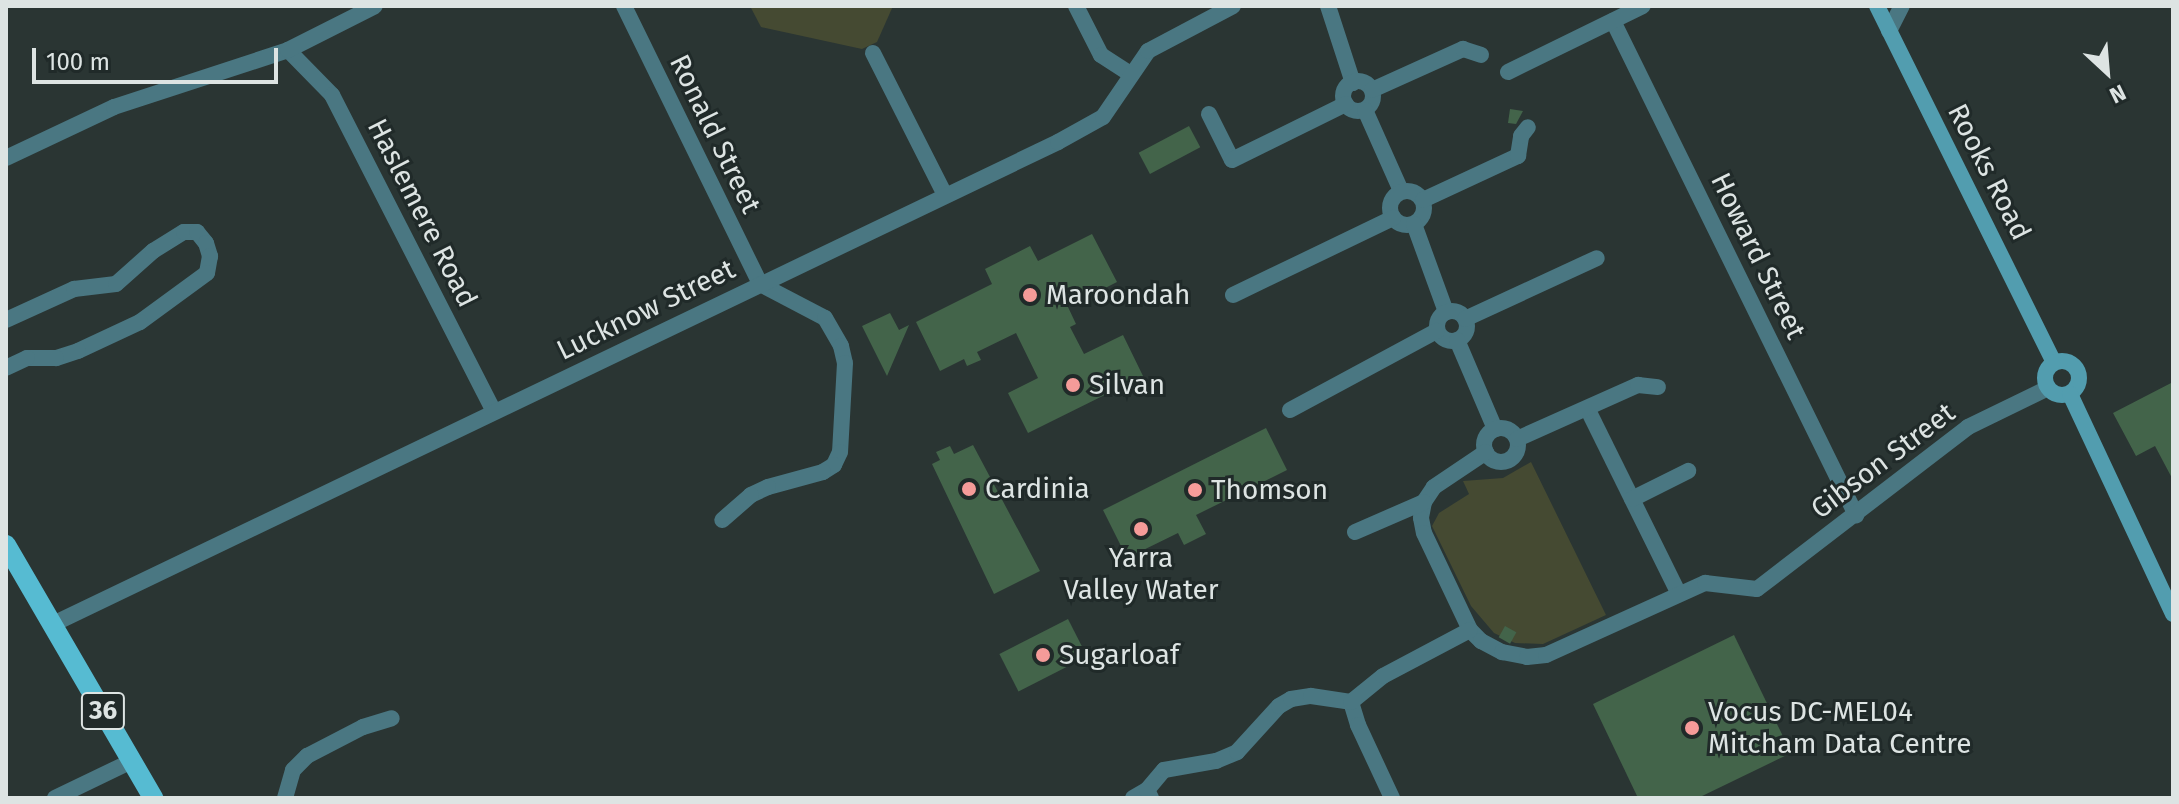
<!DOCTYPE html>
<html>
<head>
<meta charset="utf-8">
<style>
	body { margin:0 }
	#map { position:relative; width:2179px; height:804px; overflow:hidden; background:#2a3533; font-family:"Fira Sans",sans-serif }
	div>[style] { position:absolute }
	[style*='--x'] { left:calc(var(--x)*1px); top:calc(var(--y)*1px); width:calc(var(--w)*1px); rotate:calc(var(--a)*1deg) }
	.green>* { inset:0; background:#454a32 }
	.building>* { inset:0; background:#43644a; transform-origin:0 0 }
	.street>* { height:16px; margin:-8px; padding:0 8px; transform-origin:8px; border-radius:8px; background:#4a7782 }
	.street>.ring { margin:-8px; padding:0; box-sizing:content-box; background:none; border:16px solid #4a7782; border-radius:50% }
	.secondary>* { height:16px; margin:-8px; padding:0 8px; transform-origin:8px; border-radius:8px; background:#529daf }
	.secondary>.ring { margin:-8px; padding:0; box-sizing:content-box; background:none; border:16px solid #529daf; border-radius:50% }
	.primary>* { height:20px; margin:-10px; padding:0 10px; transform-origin:10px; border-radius:10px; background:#56bbd2 }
	.dots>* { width:22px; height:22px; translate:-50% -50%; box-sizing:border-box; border:4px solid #202a29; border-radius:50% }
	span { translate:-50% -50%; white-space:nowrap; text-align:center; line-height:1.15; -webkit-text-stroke:6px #202a29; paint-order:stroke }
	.shield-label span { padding:2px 6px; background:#202a29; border:2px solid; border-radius:6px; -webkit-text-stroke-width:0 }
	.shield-label { font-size:26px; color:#dde4e3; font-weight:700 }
	.street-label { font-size:28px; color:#dde4e3 }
	.poi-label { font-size:28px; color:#dde4e3 }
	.left { translate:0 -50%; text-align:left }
	.frame { position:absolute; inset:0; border:8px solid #dde4e3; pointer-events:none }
	.north { position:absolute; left:2067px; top:32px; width:80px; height:80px; -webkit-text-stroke:6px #202a29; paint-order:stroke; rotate:154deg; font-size:22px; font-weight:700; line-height:32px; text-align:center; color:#dde4e3 }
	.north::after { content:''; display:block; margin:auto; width:28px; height:36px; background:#dde4e3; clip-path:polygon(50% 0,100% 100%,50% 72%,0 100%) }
	.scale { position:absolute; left:32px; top:48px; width:246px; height:36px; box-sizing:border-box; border:4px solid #dde4e3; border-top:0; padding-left:10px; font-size:24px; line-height:28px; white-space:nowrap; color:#dde4e3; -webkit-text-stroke:6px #202a29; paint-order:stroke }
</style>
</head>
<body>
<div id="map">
	<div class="green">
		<i style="clip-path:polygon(750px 6px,893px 6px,877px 42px,862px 49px,761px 27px)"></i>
		<i style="clip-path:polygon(1531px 462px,1606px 615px,1543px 644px,1515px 643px,1494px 633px,1471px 606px,1432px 526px,1439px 513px,1469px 494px,1463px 481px,1503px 478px)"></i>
	</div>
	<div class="building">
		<i style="clip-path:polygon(1510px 109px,1523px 111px,1516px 124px,1508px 123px)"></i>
		<i style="left:1189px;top:126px;width:24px;height:57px;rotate:62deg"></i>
		<i style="clip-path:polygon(1092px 234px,1117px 282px,1068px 307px,1076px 324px,1070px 327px,1084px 354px,1123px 335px,1143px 376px,1028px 433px,1008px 393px,1038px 378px,1016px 333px,977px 352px,981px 360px,967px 366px,964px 359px,940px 371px,916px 322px,992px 284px,985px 269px,1030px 246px,1038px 261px)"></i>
		<i style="clip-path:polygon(890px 313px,899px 330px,909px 325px,887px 376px,862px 326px)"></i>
		<i style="clip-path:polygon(2173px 382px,2173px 480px,2155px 446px,2136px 456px,2113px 413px)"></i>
		<i style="clip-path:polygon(1266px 428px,1287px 470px,1196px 515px,1206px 534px,1184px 545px,1178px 533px,1127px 558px,1103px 510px)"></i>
		<i style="clip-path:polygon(973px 445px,1040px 571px,994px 594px,932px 464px,940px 460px,936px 452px,950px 446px,954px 454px)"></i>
		<i style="left:1068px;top:619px;width:42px;height:77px;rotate:63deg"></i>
		<i style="left:1505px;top:626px;width:13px;height:13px;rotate:29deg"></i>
		<i style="clip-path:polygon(1734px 635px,1791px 753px,1698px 798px,1638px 798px,1593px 704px)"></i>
	</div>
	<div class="street">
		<i style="--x:624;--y:6;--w:309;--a:63.9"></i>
		<i style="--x:760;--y:284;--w:73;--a:27.6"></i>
		<i style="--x:825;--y:318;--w:32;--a:60"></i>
		<i style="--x:841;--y:346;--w:17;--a:77"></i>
		<i style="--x:845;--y:363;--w:89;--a:93.2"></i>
		<i style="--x:840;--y:452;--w:14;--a:115"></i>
		<i style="--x:834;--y:465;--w:13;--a:148"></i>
		<i style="--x:823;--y:472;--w:57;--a:164.7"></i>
		<i style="--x:768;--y:487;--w:19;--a:155"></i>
		<i style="--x:751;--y:495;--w:38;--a:139"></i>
		<i style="--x:1076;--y:6;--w:55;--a:63"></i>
		<i style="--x:1101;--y:55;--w:35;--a:33"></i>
		<i style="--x:1328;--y:6;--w:81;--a:72"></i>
		<i style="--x:1613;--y:21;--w:551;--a:63.81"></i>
		<i style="--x:1889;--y:31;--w:28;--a:-63"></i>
		<i style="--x:288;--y:50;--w:63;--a:45.6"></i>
		<i style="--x:332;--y:95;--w:355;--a:62.9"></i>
		<i style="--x:873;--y:53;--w:159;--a:63.1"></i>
		<i style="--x:1508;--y:72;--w:150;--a:-26.1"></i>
		<i class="ring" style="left:1343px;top:81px;width:14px;height:14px"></i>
		<i style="--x:1372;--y:90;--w:100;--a:-24.3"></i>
		<i style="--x:1463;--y:49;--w:19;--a:18"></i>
		<i style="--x:1365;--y:110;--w:89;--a:66"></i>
		<i style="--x:1209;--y:114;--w:51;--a:63.4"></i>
		<i style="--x:1232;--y:160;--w:127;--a:-26.2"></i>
		<i style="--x:6;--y:158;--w:119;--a:-25.3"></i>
		<i style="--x:114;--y:107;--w:183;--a:-18.1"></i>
		<i style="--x:288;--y:50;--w:97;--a:-26.8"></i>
		<i class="ring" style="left:1390px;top:191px;width:18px;height:18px"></i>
		<i style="--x:1423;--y:200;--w:105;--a:-24.9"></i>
		<i style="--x:1518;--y:156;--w:20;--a:-81"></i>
		<i style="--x:1521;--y:136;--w:11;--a:-52"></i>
		<i style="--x:1414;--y:224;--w:94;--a:70"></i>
		<i style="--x:1233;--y:295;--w:178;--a:-25.7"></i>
		<i class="ring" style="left:1437px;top:311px;width:14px;height:14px"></i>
		<i style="--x:1465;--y:319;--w:145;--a:-24.8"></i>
		<i style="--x:6;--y:320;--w:75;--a:-24.5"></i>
		<i style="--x:74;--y:289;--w:42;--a:-6.8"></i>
		<i style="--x:116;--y:284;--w:50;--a:-41.7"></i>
		<i style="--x:153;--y:251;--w:36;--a:-32"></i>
		<i style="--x:184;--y:232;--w:13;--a:0"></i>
		<i style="--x:197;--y:232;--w:14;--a:51"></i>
		<i style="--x:206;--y:243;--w:14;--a:73"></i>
		<i style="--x:210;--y:256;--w:17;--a:100"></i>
		<i style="--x:207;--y:273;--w:83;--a:143.8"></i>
		<i style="--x:140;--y:322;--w:68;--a:154.9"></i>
		<i style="--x:78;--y:351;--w:23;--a:162"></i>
		<i style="--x:56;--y:358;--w:29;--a:180"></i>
		<i style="--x:27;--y:358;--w:23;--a:155"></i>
		<i style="--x:1457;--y:340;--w:97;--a:66.9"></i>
		<i style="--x:1290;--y:410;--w:167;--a:-28.3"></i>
		<i style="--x:1588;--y:410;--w:203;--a:63.7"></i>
		<i class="ring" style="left:1484px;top:428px;width:18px;height:18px"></i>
		<i style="--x:1517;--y:439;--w:133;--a:-24.1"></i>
		<i style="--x:1638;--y:385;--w:20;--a:6"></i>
		<i style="--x:1486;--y:452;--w:63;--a:146.1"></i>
		<i style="--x:1434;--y:487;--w:18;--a:124"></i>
		<i style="--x:1424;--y:502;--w:16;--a:101"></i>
		<i style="--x:1421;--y:518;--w:15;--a:79"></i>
		<i style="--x:1424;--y:533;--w:107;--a:64.6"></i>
		<i style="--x:1470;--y:630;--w:16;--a:45"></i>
		<i style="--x:1481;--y:641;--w:24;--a:28"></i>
		<i style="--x:1502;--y:652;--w:25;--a:11"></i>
		<i style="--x:1527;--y:657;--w:19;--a:-6"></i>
		<i style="--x:1546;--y:655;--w:175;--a:-24.4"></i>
		<i style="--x:1705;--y:583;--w:52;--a:6.6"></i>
		<i style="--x:1757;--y:589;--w:266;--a:-37.5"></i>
		<i style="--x:1968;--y:427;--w:89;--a:-26"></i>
		<i style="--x:1632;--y:499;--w:63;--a:-26.6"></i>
		<i style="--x:1355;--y:532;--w:75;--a:-23.5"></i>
		<i style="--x:51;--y:625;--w:1117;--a:-25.62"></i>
		<i style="--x:1058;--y:142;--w:51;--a:-29.1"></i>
		<i style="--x:1103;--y:117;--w:80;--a:-55.7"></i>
		<i style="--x:1148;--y:51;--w:96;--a:-27.9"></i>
		<i style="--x:1351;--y:702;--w:24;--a:73"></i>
		<i style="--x:1358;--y:725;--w:81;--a:65"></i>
		<i style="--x:55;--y:798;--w:85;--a:-25.7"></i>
		<i style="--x:285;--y:798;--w:29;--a:-74"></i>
		<i style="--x:293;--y:770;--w:20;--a:-45"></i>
		<i style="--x:307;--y:756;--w:63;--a:-27.4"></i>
		<i style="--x:363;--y:727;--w:30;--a:-17"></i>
		<i style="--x:1133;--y:798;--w:16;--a:-30"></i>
		<i style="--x:1151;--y:798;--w:9;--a:-117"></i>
		<i style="--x:1147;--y:790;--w:26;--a:-50"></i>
		<i style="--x:1164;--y:770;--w:53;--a:-9.8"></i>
		<i style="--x:1216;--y:761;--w:23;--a:-23"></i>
		<i style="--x:1237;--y:752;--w:62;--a:-47.6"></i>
		<i style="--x:1279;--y:706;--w:14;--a:-30"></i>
		<i style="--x:1291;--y:699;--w:20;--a:-9"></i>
		<i style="--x:1311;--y:696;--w:40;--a:8.5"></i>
		<i style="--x:1351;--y:702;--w:41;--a:-39.1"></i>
		<i style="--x:1383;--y:676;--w:98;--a:-27.9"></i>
	</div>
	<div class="secondary">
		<i style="--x:1877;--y:6;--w:398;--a:63.6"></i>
		<i class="ring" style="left:2045px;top:361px;width:18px;height:18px"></i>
		<i style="--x:2070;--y:394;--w:243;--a:64.9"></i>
	</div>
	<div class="primary">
		<i style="--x:6;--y:545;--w:293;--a:59.8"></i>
	</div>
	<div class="dots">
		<i style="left:1030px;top:295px;background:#f59b99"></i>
		<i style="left:1073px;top:385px;background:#f59b99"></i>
		<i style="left:969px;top:489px;background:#f59b99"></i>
		<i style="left:1195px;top:490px;background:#f59b99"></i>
		<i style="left:1141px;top:529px;background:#f59b99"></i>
		<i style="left:1043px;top:655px;background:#f59b99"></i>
		<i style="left:1692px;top:728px;background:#f59b99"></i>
	</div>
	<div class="shield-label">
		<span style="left:103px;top:711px">36</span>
	</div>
	<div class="street-label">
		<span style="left:715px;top:134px;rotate:64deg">Ronald Street</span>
		<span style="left:1989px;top:172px;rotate:63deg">Rooks Road</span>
		<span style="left:422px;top:213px;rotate:63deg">Haslemere Road</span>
		<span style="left:1758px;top:256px;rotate:64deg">Howard Street</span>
		<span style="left:646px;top:310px;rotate:-26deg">Lucknow Street</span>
		<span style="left:1883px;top:461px;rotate:-37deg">Gibson Street</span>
	</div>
	<div class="poi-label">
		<span class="left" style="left:1046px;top:295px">Maroondah</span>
		<span class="left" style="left:1089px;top:385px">Silvan</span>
		<span class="left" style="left:985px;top:489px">Cardinia</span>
		<span class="left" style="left:1211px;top:490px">Thomson</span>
		<span style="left:1141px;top:574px">Yarra<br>Valley Water</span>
		<span class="left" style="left:1059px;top:655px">Sugarloaf</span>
		<span class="left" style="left:1708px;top:728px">Vocus DC-MEL04<br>Mitcham Data Centre</span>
	</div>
	<div class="frame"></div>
	<div class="north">N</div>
	<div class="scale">100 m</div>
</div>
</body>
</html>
